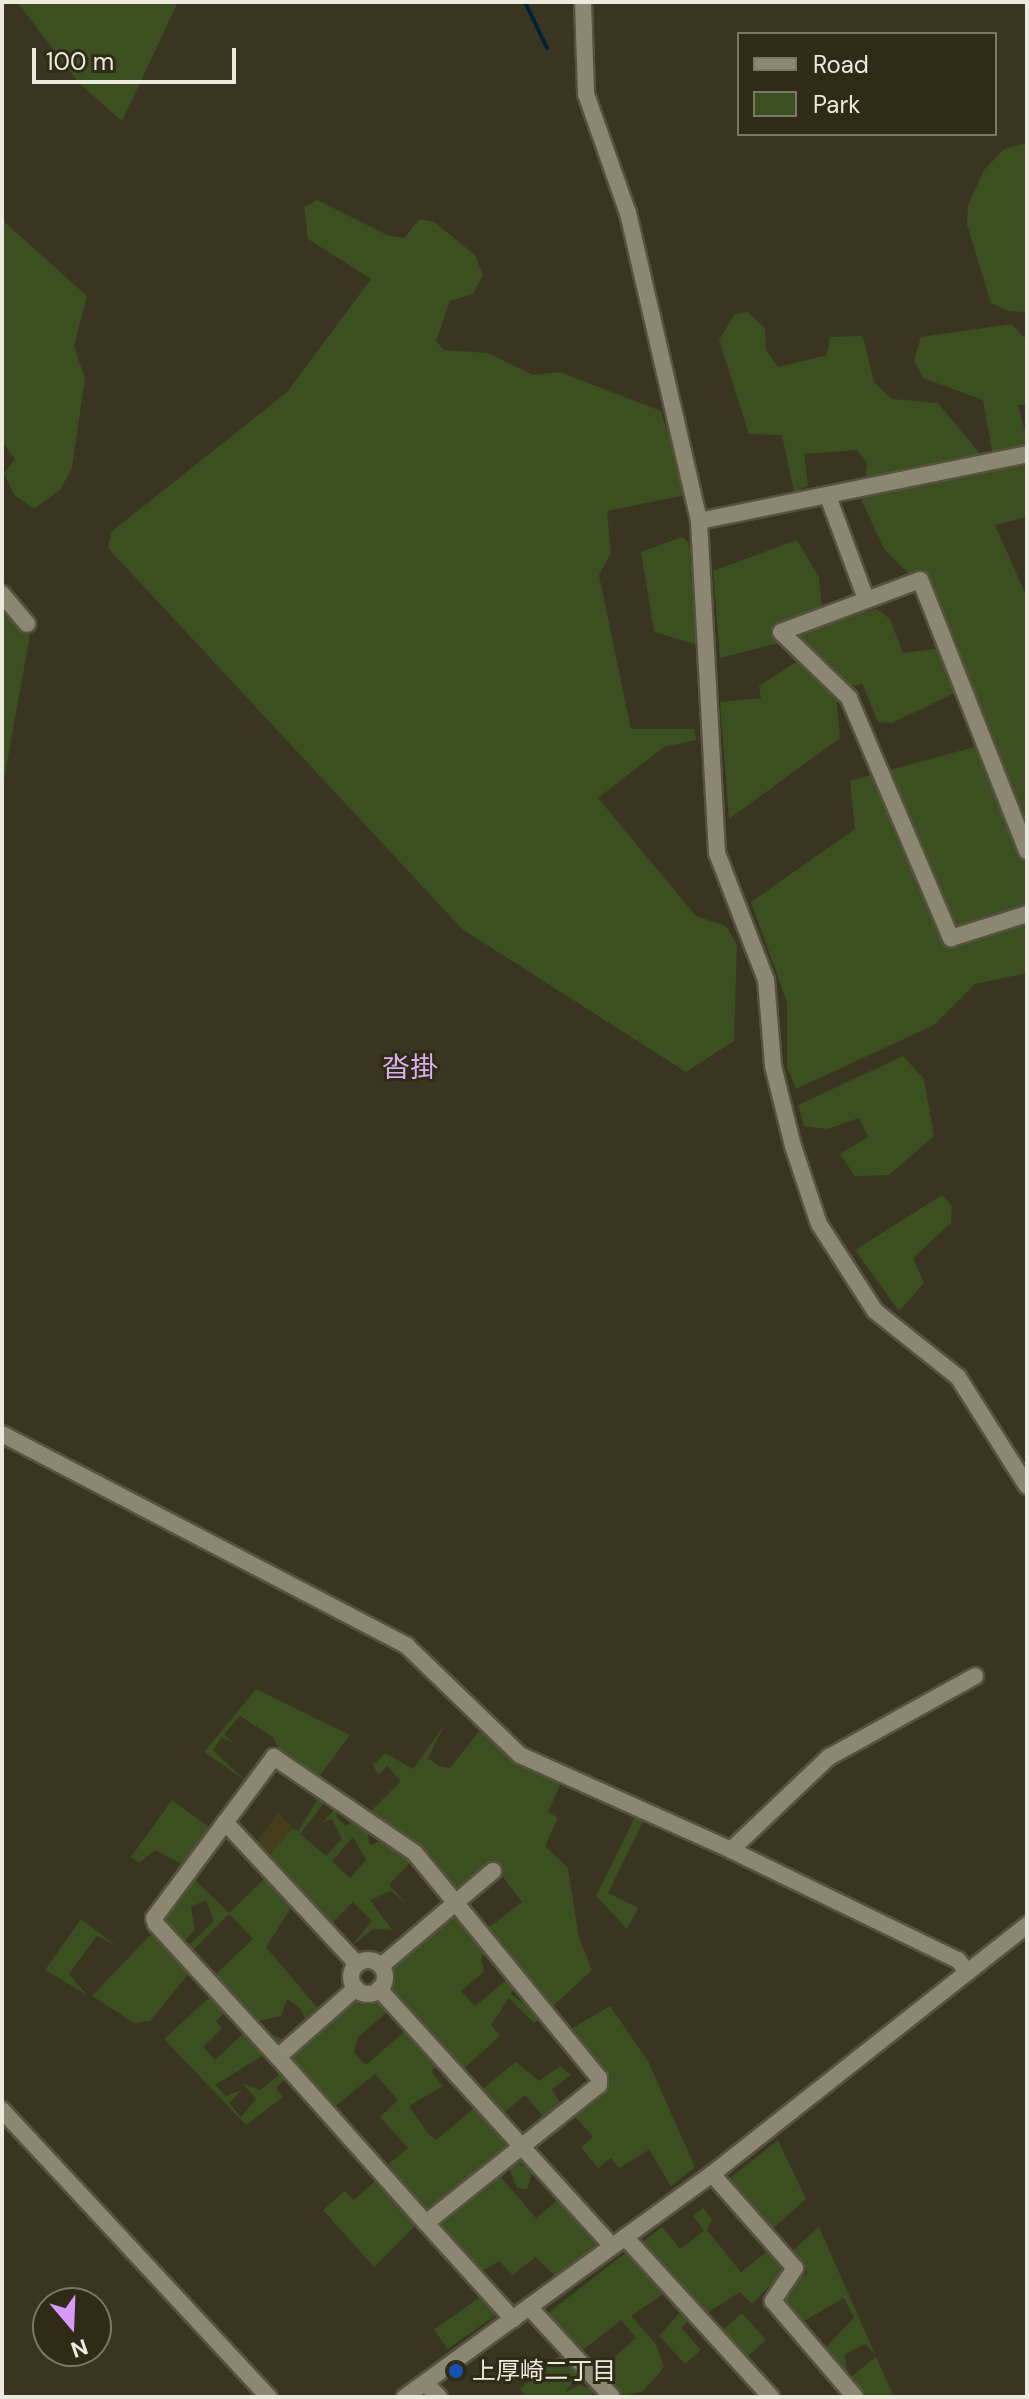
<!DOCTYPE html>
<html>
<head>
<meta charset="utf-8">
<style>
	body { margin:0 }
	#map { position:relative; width:1029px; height:2399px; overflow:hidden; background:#3a3521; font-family:"DM Sans","Noto Sans JP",sans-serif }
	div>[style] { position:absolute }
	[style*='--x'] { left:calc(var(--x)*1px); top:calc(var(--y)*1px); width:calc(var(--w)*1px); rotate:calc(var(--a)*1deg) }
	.green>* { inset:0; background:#3b4f21; transform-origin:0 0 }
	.sand>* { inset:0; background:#453d1c }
	.stream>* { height:4px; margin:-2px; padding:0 2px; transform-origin:2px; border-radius:2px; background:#002131 }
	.roads { filter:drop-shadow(2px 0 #565240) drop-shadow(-2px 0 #565240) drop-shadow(0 2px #565240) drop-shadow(0 -2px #565240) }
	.minor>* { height:16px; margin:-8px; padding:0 8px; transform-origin:8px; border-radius:8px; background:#8c8770 }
	.minor>.ring { margin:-8px; padding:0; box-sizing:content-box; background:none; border:16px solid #8c8770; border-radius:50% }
	.dots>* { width:22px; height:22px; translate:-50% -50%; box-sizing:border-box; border:4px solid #302b17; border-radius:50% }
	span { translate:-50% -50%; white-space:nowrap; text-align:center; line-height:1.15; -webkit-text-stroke:6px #302b17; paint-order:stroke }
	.poi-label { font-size:24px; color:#ece9dd }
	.left { translate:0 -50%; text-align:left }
	.quarter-label { font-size:28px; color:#d9aff0 }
	.frame { position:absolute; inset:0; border:4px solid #ece9dd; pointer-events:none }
	.legend { position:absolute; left:737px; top:32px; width:260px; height:104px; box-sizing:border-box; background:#302b17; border:2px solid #7b7766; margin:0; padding:10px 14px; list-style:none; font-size:24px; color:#ece9dd }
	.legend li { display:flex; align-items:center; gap:16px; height:40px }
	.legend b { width:40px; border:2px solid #7b7766 }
	.north { position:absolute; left:32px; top:2287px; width:80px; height:80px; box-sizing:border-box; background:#302b17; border:2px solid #7b7766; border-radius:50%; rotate:161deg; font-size:22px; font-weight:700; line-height:32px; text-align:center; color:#ece9dd }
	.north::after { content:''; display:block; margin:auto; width:28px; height:36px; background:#d89af8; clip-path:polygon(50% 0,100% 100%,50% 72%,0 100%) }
	.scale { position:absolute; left:32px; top:48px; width:204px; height:36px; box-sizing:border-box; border:4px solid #ece9dd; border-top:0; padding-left:10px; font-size:24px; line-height:28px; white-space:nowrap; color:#ece9dd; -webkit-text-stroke:6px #302b17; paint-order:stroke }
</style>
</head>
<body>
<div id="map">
	<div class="green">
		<i style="clip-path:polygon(17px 2px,178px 2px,122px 121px,79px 83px)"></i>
		<i style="clip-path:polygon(1027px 142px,1027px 312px,1009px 311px,991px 303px,967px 225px,968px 205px,984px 170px,1003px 150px)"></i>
		<i style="clip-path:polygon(317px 200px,387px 235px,404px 238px,420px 219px,434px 222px,475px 255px,483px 275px,473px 294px,450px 301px,436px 341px,444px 350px,488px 353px,533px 375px,560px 372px,661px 411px,686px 495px,607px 511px,611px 553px,599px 575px,631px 729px,694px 729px,696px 740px,664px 747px,598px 798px,696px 916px,726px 926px,737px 944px,734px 1041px,686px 1072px,462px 929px,108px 548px,111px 532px,287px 392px,371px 279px,308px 239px,304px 207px)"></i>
		<i style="clip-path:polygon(2px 220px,87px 296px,74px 346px,85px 378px,72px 468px,60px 490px,34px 509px,14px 495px,4px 473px,15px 459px,2px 442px)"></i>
		<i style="clip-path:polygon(747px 312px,765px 328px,766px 350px,778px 367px,827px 355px,830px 337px,863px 336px,874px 382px,892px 399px,938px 403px,981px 455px,992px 451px,983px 400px,923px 378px,914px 360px,921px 337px,1011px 324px,1027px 340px,1027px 405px,1018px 405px,1027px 439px,1027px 517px,995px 525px,1027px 597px,1027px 973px,975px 984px,934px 1025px,796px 1089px,787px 1067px,787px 1002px,751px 902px,855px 829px,850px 781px,978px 746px,959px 691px,892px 723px,878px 722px,862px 683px,836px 694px,840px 738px,729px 819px,720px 702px,761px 698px,759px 686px,799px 660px,783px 642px,720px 658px,713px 571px,797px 540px,819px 577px,822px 609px,834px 621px,877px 609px,890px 619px,903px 653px,943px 648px,932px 597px,884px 549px,862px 501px,867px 463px,857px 450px,804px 454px,808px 486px,794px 492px,782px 435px,749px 434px,719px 340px,734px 315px)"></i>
		<i style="clip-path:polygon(682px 537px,689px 543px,702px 646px,654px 632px,641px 552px)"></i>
		<i style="clip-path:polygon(2px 602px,30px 635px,2px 790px)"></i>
		<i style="clip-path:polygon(903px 1056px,924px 1079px,934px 1136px,889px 1175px,855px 1176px,840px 1154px,868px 1137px,859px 1118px,827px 1129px,804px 1126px,798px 1105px)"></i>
		<i style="clip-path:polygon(942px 1195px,952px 1206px,951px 1223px,913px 1258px,924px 1283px,899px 1311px,855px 1250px)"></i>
		<i style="clip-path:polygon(256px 1689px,350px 1735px,319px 1777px,284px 1760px,273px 1737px,240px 1716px,224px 1734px,235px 1745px,222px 1737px,213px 1750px,246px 1781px,204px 1752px)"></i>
		<i style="clip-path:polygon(445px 1724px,428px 1758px,438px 1766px,450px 1768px,479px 1731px,562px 1781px,548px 1812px,558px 1818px,545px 1846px,568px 1868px,579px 1938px,592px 1970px,552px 2007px,465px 1906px,479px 1890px,469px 1906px,488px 1928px,522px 1902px,497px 1869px,458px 1893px,369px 1813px,401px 1781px,387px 1766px,378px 1775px,373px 1765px,385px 1753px,413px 1769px)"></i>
		<i style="clip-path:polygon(evenodd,323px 1791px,327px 1799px,300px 1834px,326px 1856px,342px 1839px,332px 1819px,323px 1822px,339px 1804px,336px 1817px,346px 1826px,357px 1817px,366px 1824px,370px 1846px,385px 1838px,413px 1859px,389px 1885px,407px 1904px,391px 1891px,370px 1900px,392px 1930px,373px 1929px,350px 1947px,372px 1921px,353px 1902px,329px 1926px,267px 1858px,293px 1828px,298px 1831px,323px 1791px,353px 1837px,366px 1860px,350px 1878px,332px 1861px,353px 1837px)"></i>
		<i style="clip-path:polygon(172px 1800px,213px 1830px,187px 1867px,155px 1850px,139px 1863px,131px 1857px)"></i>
		<i style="clip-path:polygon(637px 1813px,645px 1818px,608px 1893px,638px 1908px,627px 1929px,596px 1896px)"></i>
		<i style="clip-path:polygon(266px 1877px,293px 1905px,266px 1947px,321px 2012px,280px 2048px,268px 2033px,285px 2040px,306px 2022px,301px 2009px,287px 1999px,281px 2016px,254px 2022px,212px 1978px,253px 1939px,229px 1914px,190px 1953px,186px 1948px,214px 1921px,206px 1900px,191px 1907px,195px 1930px,182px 1944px,163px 1924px,162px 1913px,193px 1878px,229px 1913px)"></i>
		<i style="clip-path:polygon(457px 1912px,488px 1951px,481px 1957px,484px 1972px,461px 1991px,475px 2006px,510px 1977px,518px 1986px,511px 1994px,542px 2018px,534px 2023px,509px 1998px,491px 2025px,500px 2036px,461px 2071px,387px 1983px,391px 1965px)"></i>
		<i style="clip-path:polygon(81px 1919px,117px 1946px,97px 1936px,69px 1974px,87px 1995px,45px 1970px)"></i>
		<i style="clip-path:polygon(154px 1931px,190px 1972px,150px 2021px,134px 2023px,92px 1996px)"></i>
		<i style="clip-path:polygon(213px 1994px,227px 2010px,216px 2021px,222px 2028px,203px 2047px,215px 2060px,246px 2031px,267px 2053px,215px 2085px,226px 2096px,242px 2090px,229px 2103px,241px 2117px,256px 2099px,243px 2084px,260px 2090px,283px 2072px,288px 2076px,276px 2088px,283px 2097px,246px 2125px,164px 2039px)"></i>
		<i style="clip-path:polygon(evenodd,355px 1998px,375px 1998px,391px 2009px,358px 2037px,354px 2052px,366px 2065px,407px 2029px,440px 2064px,431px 2071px,443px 2086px,409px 2106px,427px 2132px,436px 2140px,479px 2104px,525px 2159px,520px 2166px,534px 2165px,597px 2244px,556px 2277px,535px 2257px,513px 2275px,499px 2261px,481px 2272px,385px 2167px,408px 2148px,380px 2117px,398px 2100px,375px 2074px,332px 2109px,285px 2057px,355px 1998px,509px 2168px,517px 2188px,527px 2189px,532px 2173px,559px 2199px,536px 2218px,499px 2175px,509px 2168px)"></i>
		<i style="clip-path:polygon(610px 2006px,648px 2061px,695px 2167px,671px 2186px,649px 2150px,619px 2168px,611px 2158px,598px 2168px,581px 2147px,593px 2137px,572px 2113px,600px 2092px,569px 2030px)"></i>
		<i style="clip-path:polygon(516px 2062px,539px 2081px,560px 2066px,571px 2075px,552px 2089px,562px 2107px,546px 2120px,525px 2095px,501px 2115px,480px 2091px)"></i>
		<i style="clip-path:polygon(778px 2140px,806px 2199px,770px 2231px,726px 2181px)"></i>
		<i style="clip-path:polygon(376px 2180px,416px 2225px,374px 2267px,323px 2210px,345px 2191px,354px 2200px)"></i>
		<i style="clip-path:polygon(703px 2208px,712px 2219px,707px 2230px,741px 2272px,772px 2248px,788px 2267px,752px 2304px,740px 2292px,704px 2315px,641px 2243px,662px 2227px,680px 2249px,704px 2231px,693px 2216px)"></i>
		<i style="clip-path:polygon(819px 2227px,875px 2354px,865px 2344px,845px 2354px,847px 2374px,823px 2350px,854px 2318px,844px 2298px,799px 2324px,780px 2301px,807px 2272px,791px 2252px)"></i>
		<i style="clip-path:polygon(628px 2251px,668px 2291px,631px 2316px,656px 2344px,664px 2367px,643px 2391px,621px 2397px,585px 2360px,610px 2361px,636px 2338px,621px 2320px,579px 2353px,547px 2314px)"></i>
		<i style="left:483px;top:2295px;width:24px;height:60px;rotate:55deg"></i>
		<i style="clip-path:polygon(683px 2309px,692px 2318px,681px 2328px,701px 2350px,685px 2364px,659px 2336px)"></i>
		<i style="left:742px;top:2313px;width:36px;height:31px;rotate:48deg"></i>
		<i style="clip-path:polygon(563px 2352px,580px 2369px,566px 2392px,580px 2385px,597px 2390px,589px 2397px,527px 2397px,520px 2389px)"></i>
		<i style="clip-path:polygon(876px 2357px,894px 2397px,864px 2397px,848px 2379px)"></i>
	</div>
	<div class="sand">
		<i style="clip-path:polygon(278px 1813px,293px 1828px,267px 1858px,255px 1844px)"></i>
	</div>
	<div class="stream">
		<i style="--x:525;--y:2;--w:51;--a:64.4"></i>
	</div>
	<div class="roads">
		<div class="minor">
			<i style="--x:583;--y:2;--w:92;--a:88.1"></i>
			<i style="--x:586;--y:94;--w:126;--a:70.6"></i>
			<i style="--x:628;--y:213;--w:316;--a:77"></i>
			<i style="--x:699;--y:521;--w:332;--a:86.9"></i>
			<i style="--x:717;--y:853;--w:136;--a:68.9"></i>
			<i style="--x:766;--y:980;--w:86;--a:85.3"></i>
			<i style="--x:773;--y:1066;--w:82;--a:76"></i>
			<i style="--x:793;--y:1146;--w:82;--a:71.6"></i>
			<i style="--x:819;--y:1224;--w:103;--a:57.2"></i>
			<i style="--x:875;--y:1311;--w:106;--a:38.5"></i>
			<i style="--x:958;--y:1377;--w:129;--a:57.7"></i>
			<i style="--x:829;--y:499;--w:107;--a:69.7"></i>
			<i style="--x:699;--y:521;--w:335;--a:-11.5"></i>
			<i style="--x:2;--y:594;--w:39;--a:50"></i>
			<i style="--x:1027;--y:851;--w:291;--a:-111.5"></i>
			<i style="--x:920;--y:580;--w:148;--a:159.5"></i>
			<i style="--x:781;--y:632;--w:95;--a:44.1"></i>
			<i style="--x:849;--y:698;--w:261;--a:67"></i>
			<i style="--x:951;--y:938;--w:80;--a:-17.5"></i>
			<i style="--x:2;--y:1434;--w:457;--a:27.6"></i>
			<i style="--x:407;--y:1646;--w:157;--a:44"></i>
			<i style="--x:520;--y:1755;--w:231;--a:24.2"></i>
			<i style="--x:731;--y:1850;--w:252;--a:25.9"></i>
			<i style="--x:958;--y:1960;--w:15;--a:53"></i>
			<i style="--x:225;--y:1822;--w:194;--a:47.1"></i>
			<i style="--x:731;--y:1850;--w:135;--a:-43.5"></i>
			<i style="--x:829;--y:1757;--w:167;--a:-29"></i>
			<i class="ring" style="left:351px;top:1960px;width:18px;height:18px"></i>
			<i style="--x:381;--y:1966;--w:147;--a:-40.3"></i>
			<i style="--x:379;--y:1989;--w:347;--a:47.8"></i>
			<i style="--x:278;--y:2057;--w:104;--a:-41.5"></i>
			<i style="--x:2;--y:2110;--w:392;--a:47.1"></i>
			<i style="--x:712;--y:2174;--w:125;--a:48.6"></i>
			<i style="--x:795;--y:2268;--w:40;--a:124"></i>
			<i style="--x:773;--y:2301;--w:126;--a:49.5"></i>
			<i style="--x:426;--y:2223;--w:221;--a:-38.6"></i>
			<i style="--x:599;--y:2085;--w:7;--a:-90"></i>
			<i style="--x:599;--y:2078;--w:291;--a:-129.3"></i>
			<i style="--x:415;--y:1853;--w:171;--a:-145.8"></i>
			<i style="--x:274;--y:1757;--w:201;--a:126.7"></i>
			<i style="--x:154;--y:1918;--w:6;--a:72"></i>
			<i style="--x:156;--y:1924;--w:180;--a:47.5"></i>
			<i style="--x:278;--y:2057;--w:222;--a:48.3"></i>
			<i style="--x:426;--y:2223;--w:130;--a:47.8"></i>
			<i style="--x:625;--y:2237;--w:217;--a:47.6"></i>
			<i style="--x:529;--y:2307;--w:122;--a:47.3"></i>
			<i style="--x:425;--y:2383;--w:20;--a:45"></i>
			<i style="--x:405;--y:2397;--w:379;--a:-36"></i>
			<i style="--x:712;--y:2174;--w:402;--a:-38.3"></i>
		</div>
	</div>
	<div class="dots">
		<i style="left:456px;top:2371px;background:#1a4fb4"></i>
	</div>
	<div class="poi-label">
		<span class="left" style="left:472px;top:2371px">上厚崎二丁目</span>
	</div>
	<div class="quarter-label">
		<span style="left:410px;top:1068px">沓掛</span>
	</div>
	<div class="frame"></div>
	<ul class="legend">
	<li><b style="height:10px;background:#8c8770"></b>Road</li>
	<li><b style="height:22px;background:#3b4f21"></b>Park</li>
	</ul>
	<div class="north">N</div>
	<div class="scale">100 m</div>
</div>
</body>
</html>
